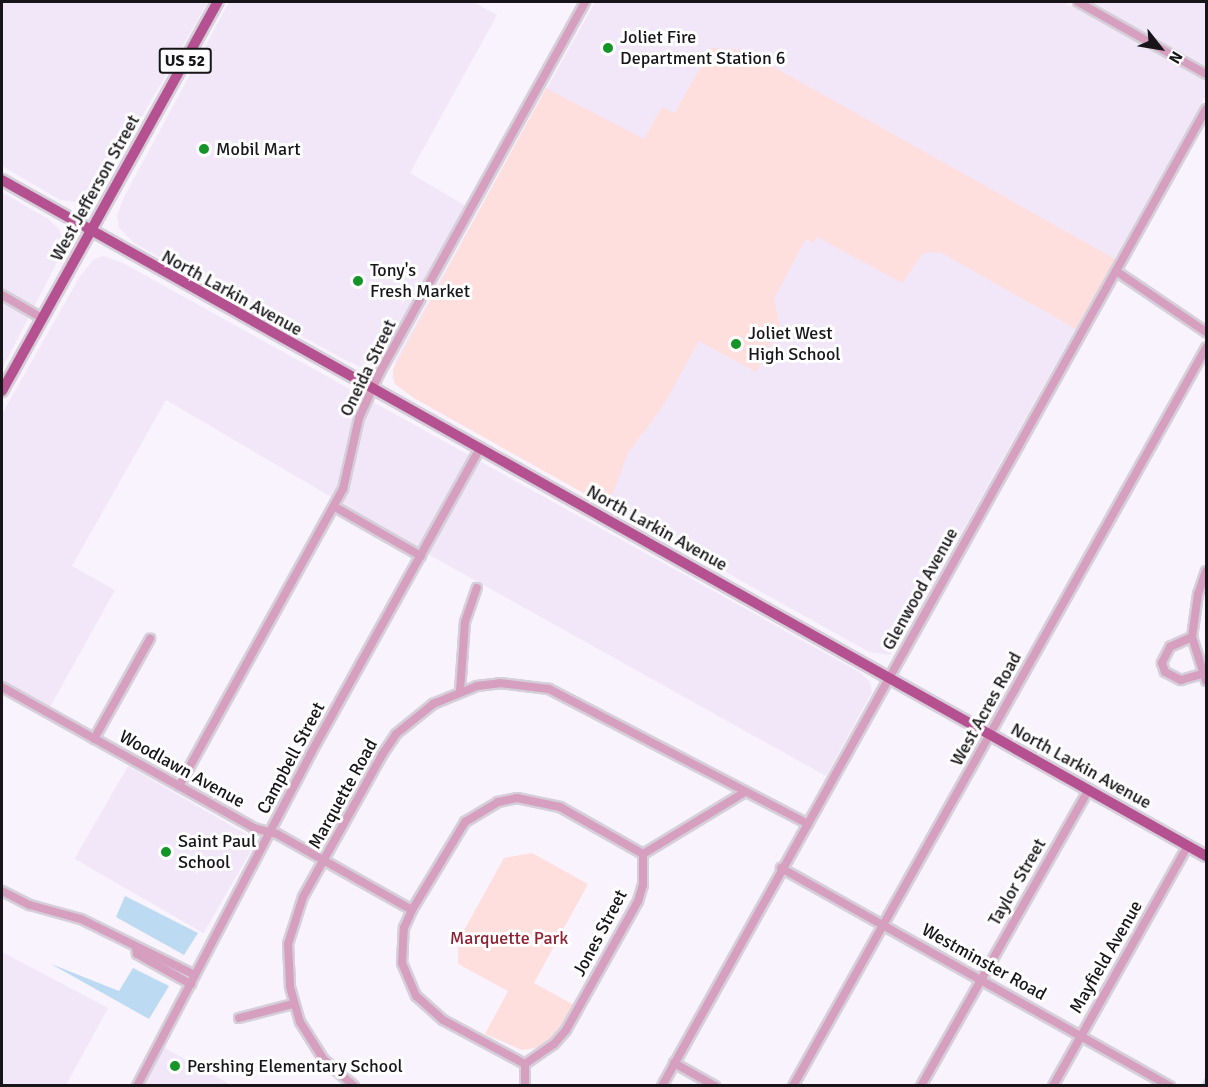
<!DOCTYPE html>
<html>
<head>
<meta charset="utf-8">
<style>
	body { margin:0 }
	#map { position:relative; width:1208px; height:1087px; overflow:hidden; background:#f9f3fd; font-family:Signika,sans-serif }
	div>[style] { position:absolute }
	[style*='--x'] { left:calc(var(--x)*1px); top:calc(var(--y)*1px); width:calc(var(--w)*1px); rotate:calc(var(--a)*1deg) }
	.built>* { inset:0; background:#f1e7f8; transform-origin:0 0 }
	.green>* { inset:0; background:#ffdede }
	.water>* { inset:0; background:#bddaf3 }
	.stream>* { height:2px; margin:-1px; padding:0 1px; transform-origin:1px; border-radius:1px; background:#bddaf3 }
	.roads { filter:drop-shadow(2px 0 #d5cfd9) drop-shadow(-2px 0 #d5cfd9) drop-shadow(0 2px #d5cfd9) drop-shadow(0 -2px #d5cfd9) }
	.minor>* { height:8px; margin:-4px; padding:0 4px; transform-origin:4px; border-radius:4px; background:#d79fbf }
	.major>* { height:10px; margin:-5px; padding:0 5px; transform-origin:5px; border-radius:5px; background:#b55190 }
	.dots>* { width:16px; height:16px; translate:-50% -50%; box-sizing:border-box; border:3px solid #fff; border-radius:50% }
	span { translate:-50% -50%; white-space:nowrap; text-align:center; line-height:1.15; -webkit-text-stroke:6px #fff; paint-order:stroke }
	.shield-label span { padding:2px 4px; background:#fff; border:2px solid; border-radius:4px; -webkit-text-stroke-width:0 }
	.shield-label { font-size:16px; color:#171519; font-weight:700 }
	.poi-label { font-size:18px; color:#171519 }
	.left { translate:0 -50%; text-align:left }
	.street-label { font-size:18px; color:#171519 }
	.park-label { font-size:18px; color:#8e2031 }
	.frame { position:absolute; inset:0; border:3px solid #171519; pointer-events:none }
	.north { position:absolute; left:1130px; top:18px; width:60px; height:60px; -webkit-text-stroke:4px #fff; paint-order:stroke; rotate:121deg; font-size:16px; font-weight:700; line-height:24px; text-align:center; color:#171519 }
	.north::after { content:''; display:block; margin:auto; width:21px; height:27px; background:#171519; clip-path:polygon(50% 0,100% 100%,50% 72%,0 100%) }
</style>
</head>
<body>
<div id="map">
	<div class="built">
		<i style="clip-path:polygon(2px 2px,208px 2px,101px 187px,85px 203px,60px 200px,2px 166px)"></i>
		<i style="clip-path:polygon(229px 2px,473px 2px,497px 15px,410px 173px,466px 206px,383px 354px,373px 366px,361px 367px,343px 359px,134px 243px,119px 228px,117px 216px,123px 199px)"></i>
		<i style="clip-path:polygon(595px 2px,1064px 2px,1206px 82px,1206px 95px,898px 646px,889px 655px,869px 652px,414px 398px,395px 384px,392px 377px,396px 359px)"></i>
		<i style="clip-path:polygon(1092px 2px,1206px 2px,1206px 66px)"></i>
		<i style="clip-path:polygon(2px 192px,48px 219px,59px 229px,65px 247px,2px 369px)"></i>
		<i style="clip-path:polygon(103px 256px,123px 263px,861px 673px,870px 682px,872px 692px,826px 776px,435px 558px,166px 400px,72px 566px,115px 590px,50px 707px,2px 680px,2px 414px,80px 276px,93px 260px)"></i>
		<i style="left:128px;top:766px;width:149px;height:107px;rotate:30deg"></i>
		<i style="clip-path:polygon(2px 952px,108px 1008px,66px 1085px,2px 1085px)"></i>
		<i style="clip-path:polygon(163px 1047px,231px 1085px,144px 1085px)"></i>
	</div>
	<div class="green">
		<i style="clip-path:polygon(711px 48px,744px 50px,1115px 259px,1076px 329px,940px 252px,923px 253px,902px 283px,817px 237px,814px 243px,806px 239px,774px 298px,780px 328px,756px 372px,699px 341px,663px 406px,628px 453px,611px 498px,601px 503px,414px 398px,395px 384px,393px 369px,546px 88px,644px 139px,662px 107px,675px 113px)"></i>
		<i style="clip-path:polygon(532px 853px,588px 884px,534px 983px,574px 1005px,552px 1041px,543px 1047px,522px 1050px,485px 1034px,508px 991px,458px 964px,458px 941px,504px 858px)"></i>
	</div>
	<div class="water">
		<i style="clip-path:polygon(125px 896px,198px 933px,184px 955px,116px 917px)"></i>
		<i style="clip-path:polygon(51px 964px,119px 991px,133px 968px,169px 986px,149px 1019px)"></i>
	</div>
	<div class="stream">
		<i style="--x:1203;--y:1085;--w:8;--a:-67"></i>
	</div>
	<div class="roads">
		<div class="minor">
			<i style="--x:1078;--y:2;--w:147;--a:29.4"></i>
			<i style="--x:1116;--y:271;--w:109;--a:34.1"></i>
			<i style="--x:2;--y:295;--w:46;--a:29.9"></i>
			<i style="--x:335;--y:507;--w:99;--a:29.7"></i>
			<i style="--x:1206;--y:571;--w:24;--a:109"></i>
			<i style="--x:1198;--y:594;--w:43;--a:97.9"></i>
			<i style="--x:1192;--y:637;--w:46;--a:72.3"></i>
			<i style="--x:1192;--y:637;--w:24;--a:156"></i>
			<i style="--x:1170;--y:647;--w:18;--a:117"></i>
			<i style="--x:1162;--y:663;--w:9;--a:72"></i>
			<i style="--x:1165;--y:672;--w:18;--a:27"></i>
			<i style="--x:1181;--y:680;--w:22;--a:-16"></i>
			<i style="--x:2;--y:687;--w:289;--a:29.2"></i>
			<i style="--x:254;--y:828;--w:24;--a:15"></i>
			<i style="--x:277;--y:834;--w:155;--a:29.4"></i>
			<i style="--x:460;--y:691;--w:69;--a:-85.9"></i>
			<i style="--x:465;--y:622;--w:36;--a:-71"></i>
			<i style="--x:94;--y:739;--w:115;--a:-60.8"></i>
			<i style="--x:179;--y:786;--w:339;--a:-61.1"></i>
			<i style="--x:343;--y:489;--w:73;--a:-77.3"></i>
			<i style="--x:359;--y:418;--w:51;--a:-65.5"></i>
			<i style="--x:380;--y:372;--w:423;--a:-61"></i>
			<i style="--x:643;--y:854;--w:119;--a:-31.3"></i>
			<i style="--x:781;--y:868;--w:446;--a:29.3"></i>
			<i style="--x:2;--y:891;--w:31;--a:27"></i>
			<i style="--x:30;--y:905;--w:53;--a:15.4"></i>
			<i style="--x:81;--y:919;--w:127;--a:26.2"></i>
			<i style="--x:136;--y:948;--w:6;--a:81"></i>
			<i style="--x:137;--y:954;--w:62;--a:29.1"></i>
			<i style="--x:239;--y:1018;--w:56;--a:-14.5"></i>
			<i style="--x:674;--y:1063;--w:47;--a:29.3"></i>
			<i style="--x:525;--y:1064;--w:93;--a:-151.8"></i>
			<i style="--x:443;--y:1020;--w:36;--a:-138"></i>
			<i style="--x:416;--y:996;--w:36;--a:-113"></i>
			<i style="--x:402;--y:963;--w:35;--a:-87"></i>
			<i style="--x:404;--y:928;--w:20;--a:-66"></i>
			<i style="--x:412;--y:910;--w:103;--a:-58.9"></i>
			<i style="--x:465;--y:822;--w:39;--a:-31"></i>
			<i style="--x:498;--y:802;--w:19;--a:-12"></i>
			<i style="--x:517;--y:798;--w:44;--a:11.8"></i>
			<i style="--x:560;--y:807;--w:95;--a:29.5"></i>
			<i style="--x:525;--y:1064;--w:35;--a:-35"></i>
			<i style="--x:554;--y:1044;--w:18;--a:-49"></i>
			<i style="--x:566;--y:1030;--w:148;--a:-60.8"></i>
			<i style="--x:638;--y:901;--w:17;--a:-73"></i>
			<i style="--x:643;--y:885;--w:31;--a:-90"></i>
			<i style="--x:137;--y:1086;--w:376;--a:-62.4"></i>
			<i style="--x:311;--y:753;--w:349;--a:-61"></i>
			<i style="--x:354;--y:1086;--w:40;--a:-139"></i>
			<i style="--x:324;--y:1060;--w:45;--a:-122.3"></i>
			<i style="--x:300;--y:1022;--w:37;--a:-106"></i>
			<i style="--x:290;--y:986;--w:42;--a:-92.7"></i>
			<i style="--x:288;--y:944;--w:49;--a:-72.3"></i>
			<i style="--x:303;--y:897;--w:162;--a:-60.9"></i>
			<i style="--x:382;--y:755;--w:25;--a:-56"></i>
			<i style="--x:396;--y:734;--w:48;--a:-39"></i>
			<i style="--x:433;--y:704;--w:48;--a:-22.2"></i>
			<i style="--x:477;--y:686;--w:23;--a:-7"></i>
			<i style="--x:500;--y:683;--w:49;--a:7"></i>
			<i style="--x:549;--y:689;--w:292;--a:27.5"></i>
			<i style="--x:525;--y:1086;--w:22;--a:-90"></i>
			<i style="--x:662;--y:1086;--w:1118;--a:-60.89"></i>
			<i style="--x:793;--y:1086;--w:846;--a:-60.77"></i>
			<i style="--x:921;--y:1086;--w:341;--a:-60.5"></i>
			<i style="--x:1053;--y:1086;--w:276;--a:-60.7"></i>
		</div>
		<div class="major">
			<i style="--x:2;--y:180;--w:1381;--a:29.31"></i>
			<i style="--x:2;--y:391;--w:445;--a:-61"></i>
		</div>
	</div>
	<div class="dots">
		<i style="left:608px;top:48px;background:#149528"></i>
		<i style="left:204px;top:149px;background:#149528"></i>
		<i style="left:358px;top:281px;background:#149528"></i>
		<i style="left:736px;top:344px;background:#149528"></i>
		<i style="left:166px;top:852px;background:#149528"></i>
		<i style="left:175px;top:1066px;background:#149528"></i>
	</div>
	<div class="shield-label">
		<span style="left:185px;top:61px">US 52</span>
	</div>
	<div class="poi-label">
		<span class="left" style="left:620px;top:48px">Joliet Fire<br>Department Station 6</span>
		<span class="left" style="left:216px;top:149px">Mobil Mart</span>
		<span class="left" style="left:370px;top:281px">Tony's<br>Fresh Market</span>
		<span class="left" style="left:748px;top:344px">Joliet West<br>High School</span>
		<span class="left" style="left:178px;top:852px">Saint Paul<br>School</span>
		<span class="left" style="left:187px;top:1066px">Pershing Elementary School</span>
	</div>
	<div class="street-label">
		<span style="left:95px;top:188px;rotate:-61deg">West Jefferson Street</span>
		<span style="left:232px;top:293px;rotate:29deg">North Larkin Avenue</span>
		<span style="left:368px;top:368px;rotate:-64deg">Oneida Street</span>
		<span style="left:657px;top:528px;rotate:29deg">North Larkin Avenue</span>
		<span style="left:920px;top:589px;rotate:-61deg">Glenwood Avenue</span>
		<span style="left:986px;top:709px;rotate:-61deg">West Acres Road</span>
		<span style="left:291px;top:758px;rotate:-62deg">Campbell Street</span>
		<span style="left:1081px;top:766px;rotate:29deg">North Larkin Avenue</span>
		<span style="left:182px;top:769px;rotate:29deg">Woodlawn Avenue</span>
		<span style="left:343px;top:794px;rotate:-61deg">Marquette Road</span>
		<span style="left:1017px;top:882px;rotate:-60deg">Taylor Street</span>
		<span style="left:600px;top:933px;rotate:-62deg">Jones Street</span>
		<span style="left:1106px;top:957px;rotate:-60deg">Mayfield Avenue</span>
		<span style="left:984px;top:962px;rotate:29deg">Westminster Road</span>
	</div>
	<div class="park-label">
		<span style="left:509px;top:938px">Marquette Park</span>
	</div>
	<div class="frame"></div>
	<div class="north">N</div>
</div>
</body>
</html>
